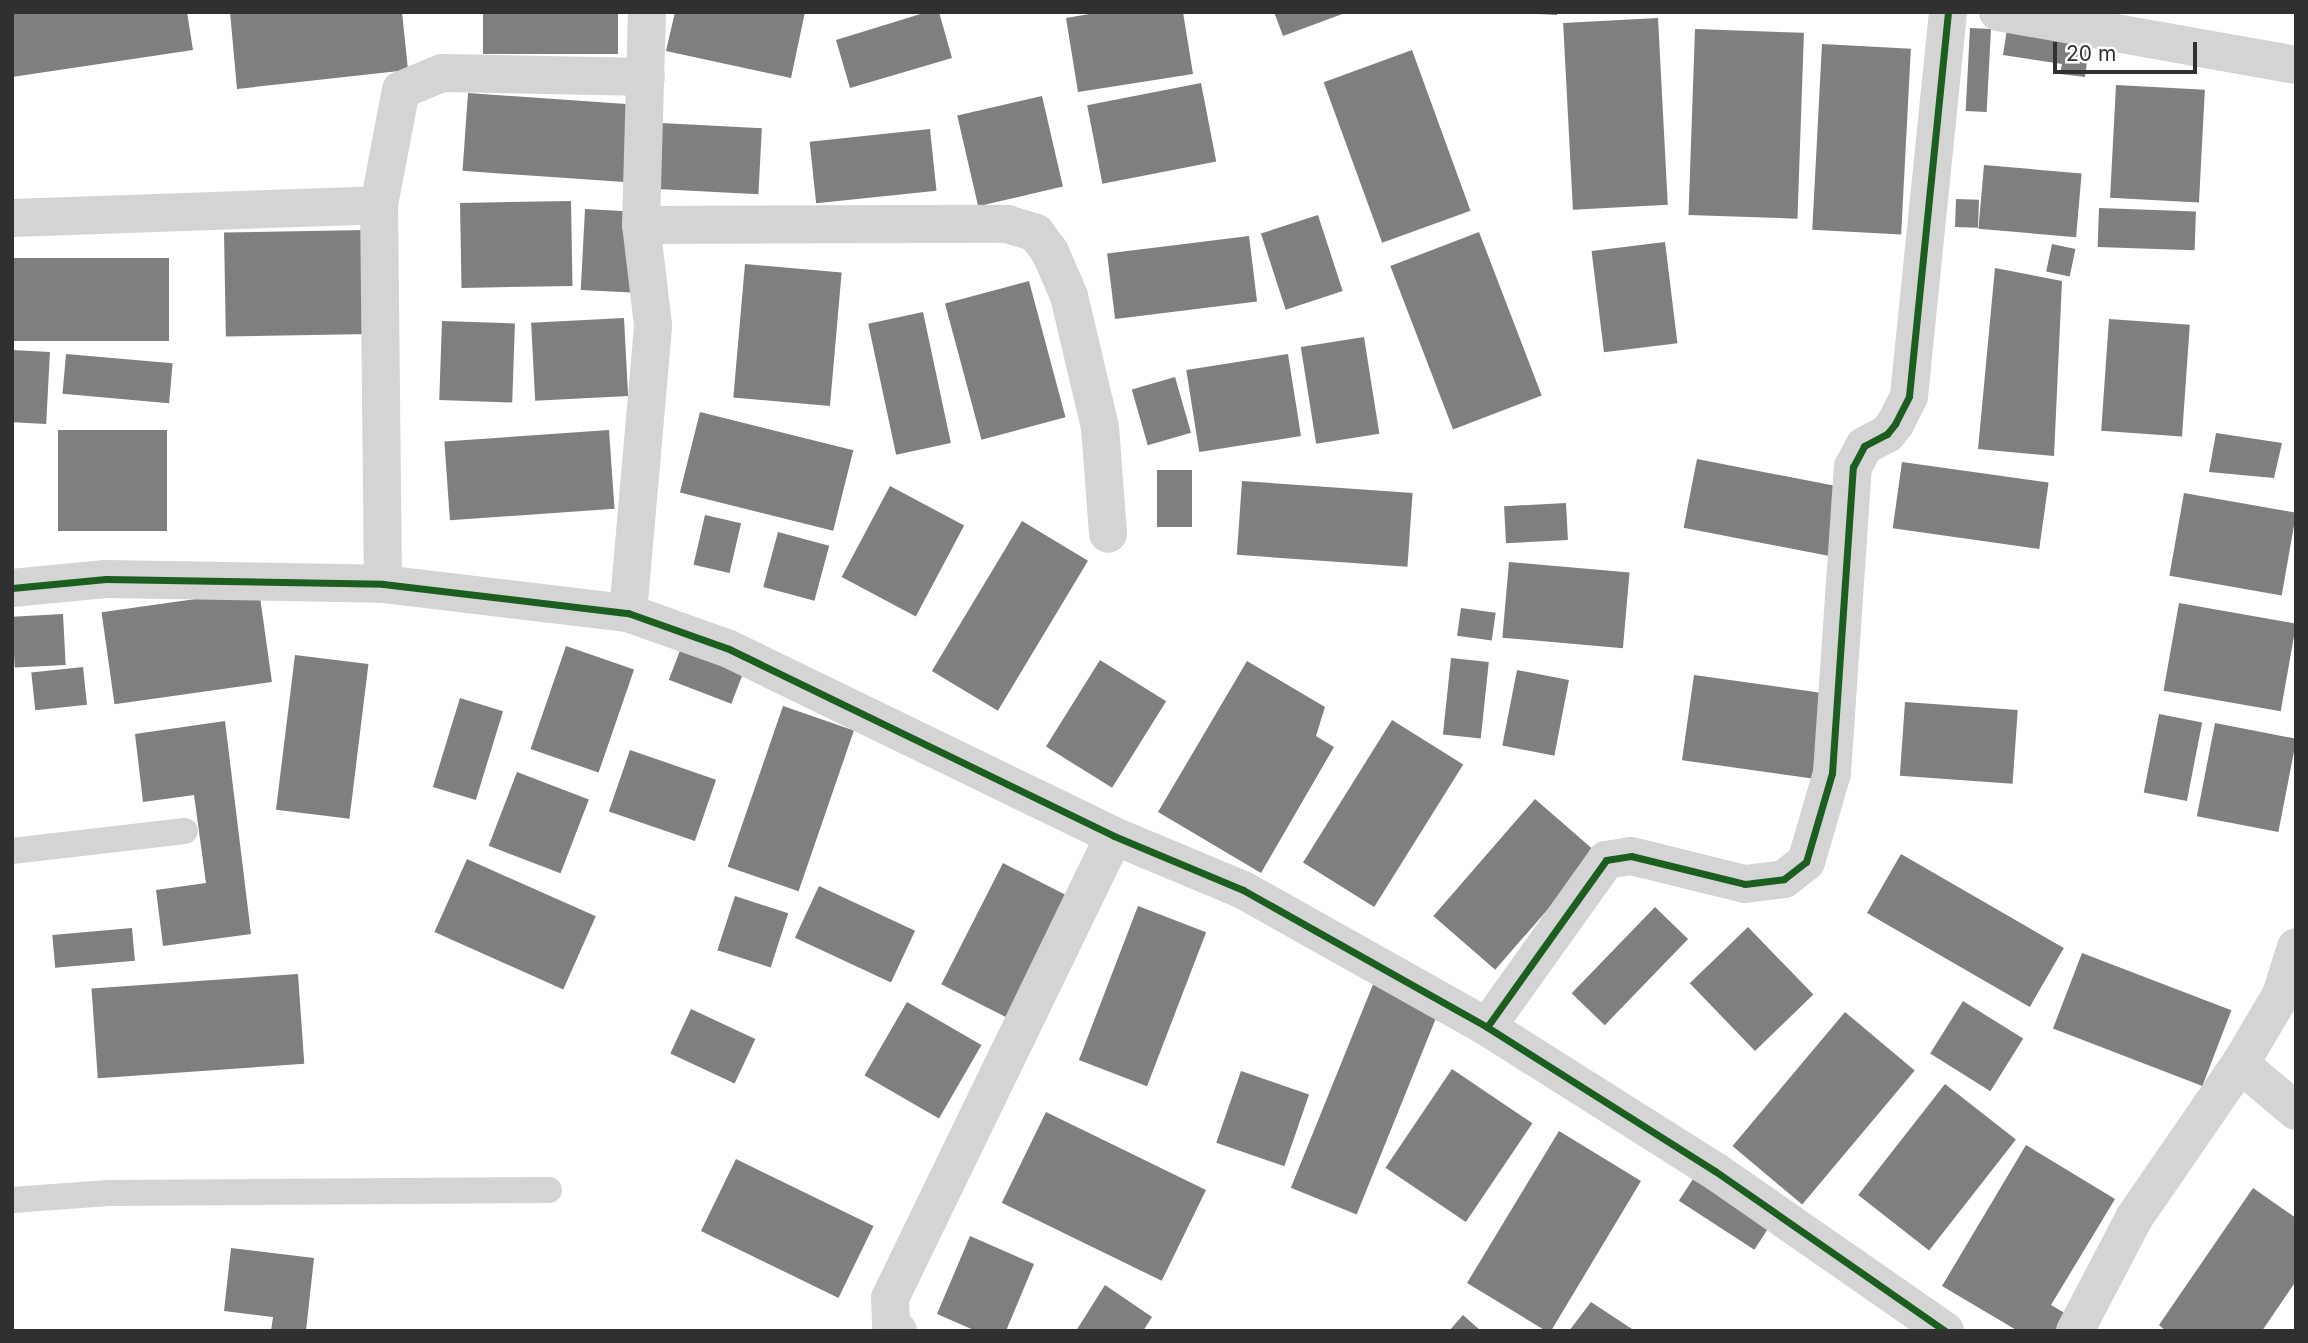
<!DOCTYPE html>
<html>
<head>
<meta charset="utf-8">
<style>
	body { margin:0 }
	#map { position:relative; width:2308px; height:1343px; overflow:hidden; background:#fff; font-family:Inter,sans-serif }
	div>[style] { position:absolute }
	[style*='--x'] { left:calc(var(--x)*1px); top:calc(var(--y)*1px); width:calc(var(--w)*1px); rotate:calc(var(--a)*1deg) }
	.building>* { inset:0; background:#7f7f7f; transform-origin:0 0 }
	.service>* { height:26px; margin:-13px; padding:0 13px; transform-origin:13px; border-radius:13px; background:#d4d4d4 }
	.minor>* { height:38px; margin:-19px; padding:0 19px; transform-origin:19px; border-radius:19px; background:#d4d4d4 }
	.cycleway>* { height:7px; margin:-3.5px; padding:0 3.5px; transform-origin:3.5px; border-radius:3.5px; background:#1b5e20 }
	span { translate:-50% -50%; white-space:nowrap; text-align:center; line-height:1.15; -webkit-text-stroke:7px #fff; paint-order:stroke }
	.frame { position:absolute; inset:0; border:14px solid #303030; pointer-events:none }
	.scale { position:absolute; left:2053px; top:42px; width:144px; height:32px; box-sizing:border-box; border:4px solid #303030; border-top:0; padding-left:9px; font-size:21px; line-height:24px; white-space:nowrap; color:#303030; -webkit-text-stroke:5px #fff; paint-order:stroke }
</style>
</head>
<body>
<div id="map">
	<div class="building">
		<i style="clip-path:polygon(12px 12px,187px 12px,193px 50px,12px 77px)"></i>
		<i style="clip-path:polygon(230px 12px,402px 12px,408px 70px,237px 89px)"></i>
		<i style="left:483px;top:12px;width:135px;height:42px"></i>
		<i style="clip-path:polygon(675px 12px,805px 12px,791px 78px,666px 51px)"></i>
		<i style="clip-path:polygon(927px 12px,939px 12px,952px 58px,850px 88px,836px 40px)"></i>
		<i style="clip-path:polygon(1101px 12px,1183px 12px,1193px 74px,1078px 92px,1066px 18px)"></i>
		<i style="clip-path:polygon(1274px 12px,1345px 12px,1345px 13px,1283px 36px)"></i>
		<i style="clip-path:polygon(1539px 12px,1557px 12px,1557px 15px,1539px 14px)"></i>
		<i style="left:1658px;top:18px;width:187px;height:95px;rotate:87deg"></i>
		<i style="left:1970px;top:28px;width:21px;height:83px;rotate:3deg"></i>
		<i style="left:1695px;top:29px;width:109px;height:186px;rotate:2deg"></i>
		<i style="clip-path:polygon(2007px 29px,2090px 40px,2085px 77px,2060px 74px,2062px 64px,2003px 55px)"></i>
		<i style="left:1822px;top:44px;width:89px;height:186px;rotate:3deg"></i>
		<i style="left:1412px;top:50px;width:171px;height:94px;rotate:70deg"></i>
		<i style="left:1201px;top:83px;width:80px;height:116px;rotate:79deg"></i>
		<i style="left:2116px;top:85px;width:89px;height:113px;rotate:3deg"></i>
		<i style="left:468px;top:93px;width:162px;height:78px;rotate:4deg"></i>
		<i style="left:1042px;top:96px;width:93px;height:87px;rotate:77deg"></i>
		<i style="left:661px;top:123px;width:101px;height:66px;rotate:3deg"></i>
		<i style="left:930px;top:129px;width:62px;height:121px;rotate:84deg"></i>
		<i style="left:1984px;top:165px;width:98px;height:64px;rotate:5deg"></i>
		<i style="left:1956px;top:199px;width:23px;height:28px;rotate:2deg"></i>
		<i style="left:571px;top:201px;width:85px;height:111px;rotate:89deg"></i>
		<i style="left:2099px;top:208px;width:97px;height:39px;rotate:2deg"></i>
		<i style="left:585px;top:209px;width:51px;height:81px;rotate:3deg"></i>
		<i style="left:1318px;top:215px;width:80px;height:60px;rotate:72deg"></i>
		<i style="left:368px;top:230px;width:104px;height:144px;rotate:89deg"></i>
		<i style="left:1479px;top:232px;width:175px;height:95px;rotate:69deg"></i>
		<i style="left:1249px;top:236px;width:66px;height:143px;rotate:83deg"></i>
		<i style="left:1665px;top:242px;width:102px;height:74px;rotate:83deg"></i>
		<i style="left:2052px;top:244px;width:24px;height:28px;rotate:12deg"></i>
		<i style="left:169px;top:258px;width:83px;height:157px;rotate:90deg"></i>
		<i style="left:745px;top:264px;width:97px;height:134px;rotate:5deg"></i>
		<i style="clip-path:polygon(1995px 268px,2062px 281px,2054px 456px,1978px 449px)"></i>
		<i style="left:1029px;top:281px;width:141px;height:87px;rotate:75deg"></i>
		<i style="left:923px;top:312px;width:134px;height:56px;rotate:78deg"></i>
		<i style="left:624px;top:318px;width:78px;height:93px;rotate:87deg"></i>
		<i style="left:2109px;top:319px;width:81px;height:112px;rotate:4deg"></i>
		<i style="left:442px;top:321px;width:73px;height:79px;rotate:2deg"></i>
		<i style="left:1364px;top:337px;width:98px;height:64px;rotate:81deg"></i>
		<i style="left:12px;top:350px;width:38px;height:72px;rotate:3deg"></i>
		<i style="left:66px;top:354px;width:107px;height:40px;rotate:5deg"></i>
		<i style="left:1288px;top:354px;width:83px;height:103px;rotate:81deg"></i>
		<i style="left:1175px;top:377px;width:58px;height:45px;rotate:74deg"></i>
		<i style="left:700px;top:412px;width:158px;height:83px;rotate:14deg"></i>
		<i style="left:167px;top:430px;width:101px;height:109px;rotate:90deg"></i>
		<i style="left:609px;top:430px;width:79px;height:165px;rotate:86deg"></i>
		<i style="clip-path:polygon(2216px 433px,2282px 443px,2274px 478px,2209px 472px)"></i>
		<i style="left:1697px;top:459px;width:155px;height:70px;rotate:11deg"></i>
		<i style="left:1902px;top:462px;width:148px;height:67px;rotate:8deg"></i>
		<i style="left:1157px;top:470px;width:35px;height:57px"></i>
		<i style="left:1242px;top:481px;width:171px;height:74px;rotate:4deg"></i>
		<i style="left:890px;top:486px;width:84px;height:103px;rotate:28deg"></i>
		<i style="left:2184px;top:493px;width:114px;height:84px;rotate:10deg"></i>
		<i style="left:1566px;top:503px;width:37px;height:62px;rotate:87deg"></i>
		<i style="left:705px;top:515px;width:37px;height:51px;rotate:13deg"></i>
		<i style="left:1022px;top:521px;width:77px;height:175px;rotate:31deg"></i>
		<i style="left:778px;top:532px;width:53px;height:57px;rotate:15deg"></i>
		<i style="left:1509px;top:562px;width:121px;height:76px;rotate:5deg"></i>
		<i style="left:259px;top:590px;width:93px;height:159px;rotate:82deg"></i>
		<i style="left:2179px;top:603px;width:119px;height:89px;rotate:10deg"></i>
		<i style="left:1461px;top:608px;width:35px;height:28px;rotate:8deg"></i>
		<i style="left:63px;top:614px;width:51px;height:51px;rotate:87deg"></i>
		<i style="left:566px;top:646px;width:72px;height:109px;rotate:19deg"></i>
		<i style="left:681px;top:648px;width:67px;height:34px;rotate:21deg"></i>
		<i style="left:295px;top:655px;width:74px;height:156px;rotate:7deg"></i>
		<i style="left:1451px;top:658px;width:38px;height:77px;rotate:6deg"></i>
		<i style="left:1100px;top:660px;width:78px;height:102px;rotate:32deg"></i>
		<i style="clip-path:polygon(1247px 661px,1325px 707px,1316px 736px,1334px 747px,1261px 873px,1158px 812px)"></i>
		<i style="left:83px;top:667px;width:38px;height:52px;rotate:84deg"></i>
		<i style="left:1517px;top:670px;width:53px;height:77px;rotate:11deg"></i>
		<i style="left:1694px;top:675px;width:135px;height:86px;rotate:8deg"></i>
		<i style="left:460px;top:698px;width:45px;height:93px;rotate:17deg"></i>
		<i style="left:1905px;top:702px;width:113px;height:74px;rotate:4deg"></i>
		<i style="left:783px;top:706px;width:75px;height:170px;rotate:19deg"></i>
		<i style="left:2159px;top:714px;width:44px;height:80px;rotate:11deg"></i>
		<i style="left:1392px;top:720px;width:84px;height:168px;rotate:32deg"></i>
		<i style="clip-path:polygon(225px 721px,251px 934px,163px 946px,156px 890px,206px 883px,194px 795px,143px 802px,135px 734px)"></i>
		<i style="left:2215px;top:723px;width:83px;height:95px;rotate:11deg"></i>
		<i style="left:630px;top:750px;width:91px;height:65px;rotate:19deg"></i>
		<i style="left:517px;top:772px;width:77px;height:79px;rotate:21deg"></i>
		<i style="left:1535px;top:799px;width:82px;height:155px;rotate:41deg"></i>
		<i style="left:1901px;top:854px;width:188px;height:68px;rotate:30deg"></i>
		<i style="left:467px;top:859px;width:141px;height:80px;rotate:24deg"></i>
		<i style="left:1003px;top:863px;width:76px;height:136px;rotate:27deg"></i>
		<i style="left:819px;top:886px;width:106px;height:57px;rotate:25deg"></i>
		<i style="left:735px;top:896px;width:56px;height:57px;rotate:18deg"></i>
		<i style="left:1138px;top:906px;width:73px;height:165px;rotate:21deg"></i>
		<i style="left:1655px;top:907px;width:46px;height:120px;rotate:44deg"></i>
		<i style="left:1748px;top:927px;width:94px;height:81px;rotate:46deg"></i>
		<i style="left:132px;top:928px;width:33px;height:80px;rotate:85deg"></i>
		<i style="left:2082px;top:953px;width:160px;height:81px;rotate:21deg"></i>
		<i style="left:298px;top:974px;width:90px;height:207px;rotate:86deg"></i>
		<i style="left:1374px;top:982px;width:71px;height:222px;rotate:22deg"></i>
		<i style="left:1963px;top:1001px;width:71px;height:62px;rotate:32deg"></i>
		<i style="left:907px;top:1002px;width:86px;height:85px;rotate:30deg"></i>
		<i style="left:691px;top:1009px;width:71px;height:49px;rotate:25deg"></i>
		<i style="left:1845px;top:1012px;width:91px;height:175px;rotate:40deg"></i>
		<i style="left:1452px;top:1069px;width:97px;height:119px;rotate:34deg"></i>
		<i style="left:1241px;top:1071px;width:72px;height:76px;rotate:19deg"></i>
		<i style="left:1945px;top:1084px;width:90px;height:141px;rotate:38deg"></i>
		<i style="left:1046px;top:1112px;width:178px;height:101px;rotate:26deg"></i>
		<i style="clip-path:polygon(1559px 1131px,1641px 1181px,1551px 1331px,1546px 1331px,1467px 1283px)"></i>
		<i style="clip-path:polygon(2026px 1145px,2115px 1199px,2051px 1305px,2075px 1319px,2068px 1331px,2018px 1331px,1942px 1286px)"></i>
		<i style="left:736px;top:1159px;width:153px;height:80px;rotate:26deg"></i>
		<i style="left:1693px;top:1179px;width:90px;height:26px;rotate:33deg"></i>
		<i style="clip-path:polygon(2253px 1188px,2296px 1218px,2296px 1281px,2262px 1331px,2166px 1331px,2159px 1325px)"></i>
		<i style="clip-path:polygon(970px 1236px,1034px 1264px,1006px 1331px,976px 1331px,937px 1314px)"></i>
		<i style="clip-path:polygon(231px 1248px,314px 1258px,306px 1331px,271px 1331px,273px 1317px,224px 1311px)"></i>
		<i style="clip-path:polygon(1105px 1285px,1152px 1317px,1143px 1331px,1076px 1331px)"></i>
		<i style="clip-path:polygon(1591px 1302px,1635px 1331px,1569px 1331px)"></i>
		<i style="clip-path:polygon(1463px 1315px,1481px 1331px,1449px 1331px)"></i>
	</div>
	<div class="service">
		<i style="--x:12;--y:851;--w:174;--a:-6.6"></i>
		<i style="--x:12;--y:1200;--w:97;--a:-4.1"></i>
		<i style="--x:109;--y:1193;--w:440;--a:-0.4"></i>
	</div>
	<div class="minor">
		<i style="--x:1998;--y:12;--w:303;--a:10.1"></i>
		<i style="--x:12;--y:218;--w:367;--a:-2"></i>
		<i style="--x:641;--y:225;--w:366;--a:-0.2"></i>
		<i style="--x:1007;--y:224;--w:30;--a:17"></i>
		<i style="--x:1036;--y:233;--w:24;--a:54"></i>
		<i style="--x:1050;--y:252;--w:48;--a:66.6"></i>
		<i style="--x:1069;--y:296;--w:135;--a:76.7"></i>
		<i style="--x:1100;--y:427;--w:107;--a:85.7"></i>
		<i style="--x:383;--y:584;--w:379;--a:-90.6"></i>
		<i style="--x:379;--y:205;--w:117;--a:-79.2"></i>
		<i style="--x:401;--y:90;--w:44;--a:-22.5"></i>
		<i style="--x:442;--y:73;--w:204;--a:1.1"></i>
		<i style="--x:12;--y:588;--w:94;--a:-5.5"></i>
		<i style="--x:106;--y:579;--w:277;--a:1"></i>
		<i style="--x:383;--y:584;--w:247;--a:6.8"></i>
		<i style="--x:628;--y:613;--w:107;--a:19.6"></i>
		<i style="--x:729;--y:649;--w:428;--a:25.9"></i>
		<i style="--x:1114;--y:836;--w:140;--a:22.7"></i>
		<i style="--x:1243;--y:890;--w:280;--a:29.3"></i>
		<i style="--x:1487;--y:1027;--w:270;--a:32.3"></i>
		<i style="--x:1715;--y:1171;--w:280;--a:34.8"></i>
		<i style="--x:628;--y:613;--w:289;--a:-85"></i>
		<i style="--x:653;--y:325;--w:101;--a:-96.8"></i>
		<i style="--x:641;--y:225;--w:213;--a:-88.4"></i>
		<i style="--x:1487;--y:1027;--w:205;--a:-54.5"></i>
		<i style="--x:1606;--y:860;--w:25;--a:-9"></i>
		<i style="--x:1631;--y:856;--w:117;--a:13.8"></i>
		<i style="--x:1745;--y:884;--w:39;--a:-7"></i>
		<i style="--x:1784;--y:879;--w:28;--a:-38"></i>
		<i style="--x:1806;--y:862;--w:93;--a:-73.7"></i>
		<i style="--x:1832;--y:773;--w:307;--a:-86.1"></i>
		<i style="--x:1853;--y:467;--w:24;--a:-62"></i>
		<i style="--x:1864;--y:446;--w:26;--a:-28"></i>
		<i style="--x:1887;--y:434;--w:13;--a:-51"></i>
		<i style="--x:1895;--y:424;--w:31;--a:-63"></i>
		<i style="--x:1909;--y:396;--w:386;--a:-84.2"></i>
		<i style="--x:2240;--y:1064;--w:73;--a:40"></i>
		<i style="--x:898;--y:1331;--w:10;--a:-135"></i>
		<i style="--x:891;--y:1324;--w:26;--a:-92"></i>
		<i style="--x:890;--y:1298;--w:513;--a:-64.13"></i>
		<i style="--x:2075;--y:1331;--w:127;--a:-62.4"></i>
		<i style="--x:2134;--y:1218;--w:187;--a:-55.5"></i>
		<i style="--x:2240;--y:1064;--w:80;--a:-59.3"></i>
		<i style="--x:2281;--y:995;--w:50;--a:-72.6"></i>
	</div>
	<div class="cycleway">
		<i style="--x:12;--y:588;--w:94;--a:-5.5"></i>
		<i style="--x:106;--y:579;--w:277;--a:1"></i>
		<i style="--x:383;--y:584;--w:247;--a:6.8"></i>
		<i style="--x:628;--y:613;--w:107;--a:19.6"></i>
		<i style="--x:729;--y:649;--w:428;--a:25.9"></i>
		<i style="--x:1114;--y:836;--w:140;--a:22.7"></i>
		<i style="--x:1243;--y:890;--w:280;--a:29.3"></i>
		<i style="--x:1487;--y:1027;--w:270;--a:32.3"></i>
		<i style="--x:1715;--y:1171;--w:280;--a:34.8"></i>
		<i style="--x:1487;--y:1027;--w:205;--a:-54.5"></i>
		<i style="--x:1606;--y:860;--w:25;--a:-9"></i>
		<i style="--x:1631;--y:856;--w:117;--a:13.8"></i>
		<i style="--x:1745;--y:884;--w:39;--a:-7"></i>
		<i style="--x:1784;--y:879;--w:28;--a:-38"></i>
		<i style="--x:1806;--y:862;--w:93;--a:-73.7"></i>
		<i style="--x:1832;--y:773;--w:307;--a:-86.1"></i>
		<i style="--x:1853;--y:467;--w:24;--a:-62"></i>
		<i style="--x:1864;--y:446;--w:26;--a:-28"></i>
		<i style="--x:1887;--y:434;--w:13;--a:-51"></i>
		<i style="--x:1895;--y:424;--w:31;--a:-63"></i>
		<i style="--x:1909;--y:396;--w:386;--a:-84.2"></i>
	</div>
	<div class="frame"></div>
	<div class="scale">20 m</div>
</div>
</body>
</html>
